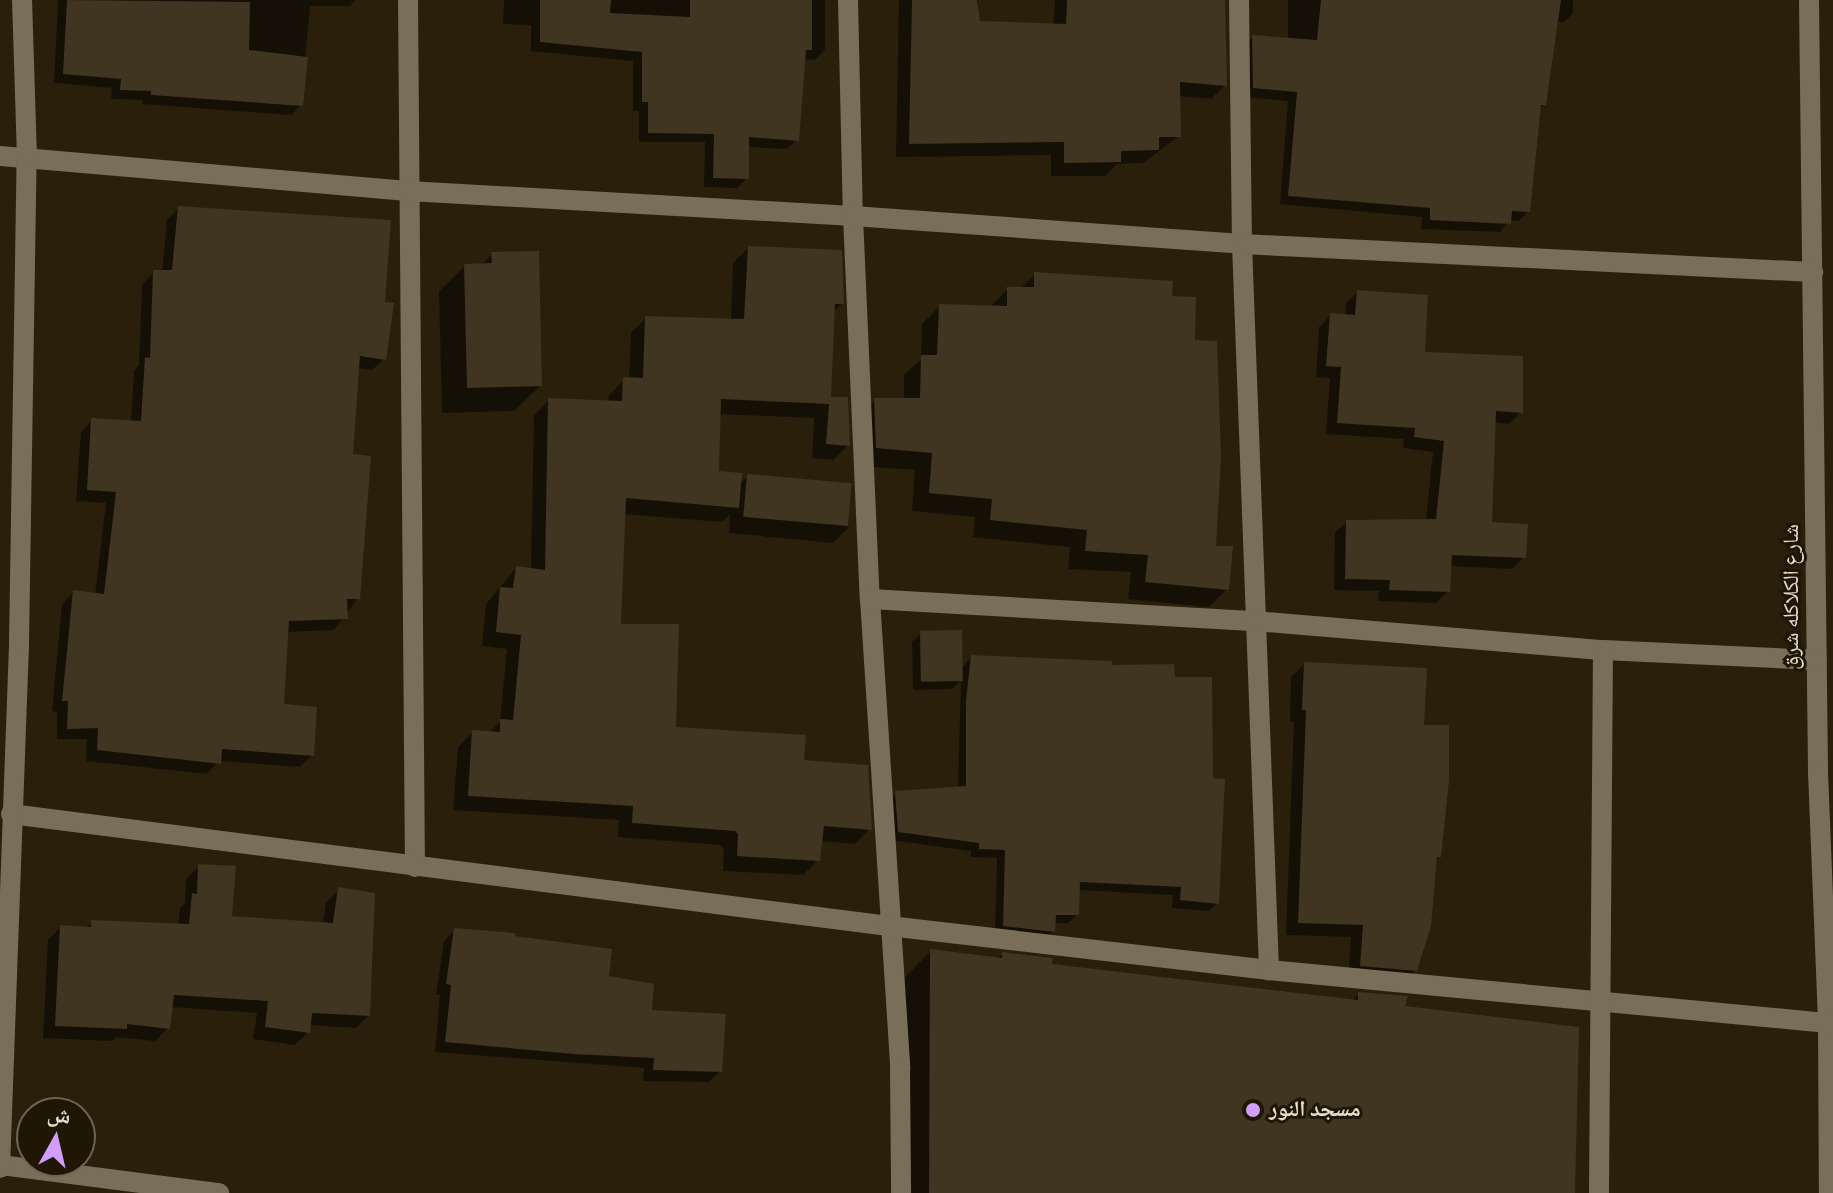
<!DOCTYPE html>
<html>
<head>
<meta charset="utf-8">
<style>
	body { margin:0 }
	#map { position:relative; width:1833px; height:1193px; overflow:hidden; background:#291f0b; font-family:"Source Sans 3","Noto Naskh Arabic",sans-serif }
	div>[style] { position:absolute }
	[style*='--x'] { left:calc(var(--x)*1px); top:calc(var(--y)*1px); width:calc(var(--w)*1px); rotate:calc(var(--a)*1deg) }
	.shadow>* { inset:0; background:#0007 }
	.building>* { inset:0; background:#3f3520; transform-origin:0 0 }
	.minor>* { height:20px; margin:-10px; padding:0 10px; transform-origin:10px; border-radius:10px; background:#796e57 }
	.dots>* { width:22px; height:22px; translate:-50% -50%; box-sizing:border-box; border:4px solid #1f1603; border-radius:50% }
	span { translate:-50% -50%; white-space:nowrap; text-align:center; line-height:1.15; -webkit-text-stroke:6px #1f1603; paint-order:stroke }
	.street-label { font-size:22px; color:#e2dccf }
	.poi-label { font-size:22px; color:#e2dccf; font-weight:700 }
	.left { translate:0 -50%; text-align:left }
	.north { position:absolute; left:16px; top:1097px; width:80px; height:80px; box-sizing:border-box; background:#1f1603; border:2px solid #6d6555; border-radius:50%; rotate:8deg; font-size:22px; font-weight:700; line-height:32px; text-align:center; color:#e2dccf }
	.north::after { content:''; display:block; margin:auto; width:28px; height:36px; background:#d19dfe; clip-path:polygon(50% 0,100% 100%,50% 72%,0 100%) }
</style>
</head>
<body>
<div id="map">
	<div class="shadow">
		<i style="clip-path:polygon(58px 0,356px 0,350px 6px,310px 6px,301px 105px,291px 115px,142px 104px,143px 100px,111px 99px,112px 88px,54px 83px)"></i>
		<i style="clip-path:polygon(504px 0,825px 0,825px 50px,815px 60px,804px 59px,797px 140px,787px 149px,747px 147px,747px 178px,737px 188px,704px 187px,705px 142px,639px 142px,639px 111px,633px 111px,633px 61px,531px 51px,531px 25px,503px 24px)"></i>
		<i style="clip-path:polygon(899px 0,978px 0,978px 23px,1053px 25px,1055px 0,1225px 0,1225px 85px,1211px 99px,1178px 96px,1179px 136px,1143px 163px,1117px 164px,1105px 176px,1051px 176px,1051px 155px,896px 157px)"></i>
		<i style="clip-path:polygon(1288px 0,1573px 0,1573px 13px,1564px 22px,1556px 22px,1544px 104px,1539px 110px,1528px 211px,1519px 221px,1509px 220px,1500px 232px,1421px 229px,1422px 217px,1280px 204px,1288px 101px,1245px 97px,1244px 46px,1253px 37px,1288px 40px)"></i>
		<i style="clip-path:polygon(179px 208px,383px 303px,384px 359px,372px 370px,357px 368px,351px 456px,358px 598px,334px 630px,286px 632px,282px 706px,312px 755px,300px 767px,219px 761px,207px 774px,86px 761px,87px 739px,57px 739px,57px 712px,52px 711px,62px 604px,74px 592px,95px 595px,106px 503px,76px 501px,81px 432px,92px 420px,131px 423px,134px 371px,139px 365px,142px 284px,154px 272px,162px 272px,167px 220px)"></i>
		<i style="clip-path:polygon(748px 248px,842px 304px,832px 313px,829px 399px,848px 445px,833px 460px,812px 458px,814px 418px,719px 414px,717px 473px,739px 485px,748px 476px,849px 527px,833px 543px,729px 533px,730px 514px,722px 522px,623px 514px,619px 626px,674px 729px,802px 762px,870px 829px,855px 844px,820px 841px,818px 860px,803px 875px,723px 871px,724px 849px,720px 845px,618px 837px,619px 820px,453px 810px,458px 747px,473px 732px,489px 733px,500px 722px,507px 649px,482px 646px,486px 604px,516px 568px,531px 570px,534px 415px,549px 400px,608px 402px,609px 395px,624px 380px,629px 380px,631px 333px,646px 318px,731px 321px,733px 263px)"></i>
		<i style="clip-path:polygon(492px 254px,540px 386px,514px 411px,442px 413px,439px 291px,465px 266px,482px 265px)"></i>
		<i style="clip-path:polygon(1035px 274px,1170px 298px,1193px 342px,1214px 547px,1227px 589px,1209px 607px,1128px 599px,1131px 572px,1068px 569px,1070px 547px,973px 537px,975px 517px,912px 511px,915px 470px,859px 466px,857px 417px,875px 400px,904px 400px,904px 375px,921px 359px,922px 324px,940px 306px,989px 308px,1008px 289px,1020px 289px)"></i>
		<i style="clip-path:polygon(1358px 292px,1422px 353px,1521px 412px,1509px 424px,1493px 422px,1490px 524px,1524px 557px,1512px 569px,1449px 566px,1448px 591px,1436px 603px,1378px 601px,1379px 591px,1334px 590px,1335px 533px,1346px 522px,1426px 521px,1433px 452px,1403px 448px,1404px 439px,1326px 434px,1330px 378px,1316px 377px,1319px 327px,1331px 315px,1345px 316px,1346px 303px)"></i>
		<i style="clip-path:polygon(921px 633px,961px 668px,972px 657px,1109px 667px,1173px 679px,1211px 780px,1217px 903px,1209px 911px,1172px 908px,1173px 895px,1078px 890px,1077px 915px,1068px 923px,1053px 923px,1053px 931px,1044px 940px,995px 934px,997px 858px,971px 857px,971px 851px,890px 840px,888px 802px,896px 793px,958px 789px,961px 680px,952px 689px,913px 690px,912px 642px)"></i>
		<i style="clip-path:polygon(1304px 664px,1422px 727px,1447px 780px,1429px 925px,1415px 970px,1402px 983px,1348px 978px,1351px 937px,1286px 935px,1294px 722px,1290px 722px,1291px 677px)"></i>
		<i style="clip-path:polygon(199px 866px,229px 918px,323px 924px,326px 902px,339px 890px,368px 1016px,356px 1028px,309px 1025px,308px 1032px,295px 1045px,253px 1039px,257px 1013px,171px 1007px,168px 1028px,155px 1041px,117px 1037px,112px 1041px,43px 1038px,48px 940px,60px 927px,86px 928px,92px 922px,178px 926px,180px 908px,185px 903px,186px 879px)"></i>
		<i style="clip-path:polygon(455px 930px,512px 938px,606px 978px,720px 1071px,709px 1082px,643px 1081px,644px 1068px,435px 1052px,440px 995px,436px 995px,444px 941px)"></i>
		<i style="clip-path:polygon(931px 951px,997px 959px,1003px 954px,1050px 966px,1351px 1001px,1359px 994px,1403px 1008px,1573px 1193px,898px 1193px,898px 984px)"></i>
	</div>
	<div class="building">
		<i style="clip-path:polygon(67px 0,250px 2px,249px 50px,308px 57px,303px 106px,151px 95px,151px 91px,120px 90px,121px 79px,63px 74px)"></i>
		<i style="clip-path:polygon(540px 0,611px 0,610px 13px,690px 17px,690px 0,812px 0,812px 50px,806px 50px,799px 141px,749px 137px,749px 179px,713px 178px,714px 134px,648px 133px,648px 102px,642px 102px,642px 52px,540px 42px)"></i>
		<i style="clip-path:polygon(912px 0,977px 0,980px 21px,1066px 24px,1067px 0,1225px 0,1227px 86px,1180px 82px,1181px 137px,1159px 137px,1159px 150px,1121px 151px,1121px 162px,1064px 163px,1064px 142px,909px 144px)"></i>
		<i style="clip-path:polygon(1321px 0,1561px 0,1546px 105px,1541px 105px,1530px 212px,1512px 211px,1511px 224px,1430px 220px,1430px 208px,1288px 196px,1297px 92px,1253px 88px,1252px 35px,1317px 40px)"></i>
		<i style="clip-path:polygon(178px 206px,391px 220px,385px 302px,394px 303px,386px 360px,360px 356px,353px 454px,371px 456px,360px 599px,347px 599px,348px 619px,289px 621px,284px 704px,317px 707px,314px 756px,222px 749px,221px 764px,186px 760px,97px 750px,98px 728px,67px 729px,68px 701px,62px 701px,73px 590px,104px 594px,116px 492px,87px 490px,91px 418px,141px 421px,145px 357px,150px 358px,153px 270px,172px 270px)"></i>
		<i style="clip-path:polygon(748px 246px,842px 250px,844px 304px,835px 304px,831px 397px,848px 397px,850px 446px,826px 444px,829px 404px,721px 399px,719px 471px,742px 473px,739px 508px,626px 498px,621px 624px,679px 624px,676px 727px,806px 735px,804px 760px,868px 765px,872px 830px,824px 826px,820px 861px,737px 856px,738px 834px,735px 831px,632px 823px,633px 806px,468px 796px,472px 730px,500px 732px,500px 719px,513px 720px,521px 635px,496px 632px,500px 587px,513px 588px,516px 566px,545px 570px,548px 398px,622px 401px,623px 377px,643px 378px,645px 316px,744px 319px)"></i>
		<i style="clip-path:polygon(539px 251px,542px 386px,467px 388px,464px 264px,492px 263px,491px 252px)"></i>
		<i style="clip-path:polygon(1034px 272px,1173px 281px,1172px 296px,1196px 297px,1195px 340px,1217px 341px,1221px 458px,1216px 546px,1233px 546px,1229px 590px,1145px 582px,1148px 555px,1085px 551px,1087px 530px,990px 520px,992px 499px,929px 493px,932px 453px,876px 448px,874px 398px,920px 398px,921px 355px,937px 355px,939px 304px,1007px 306px,1007px 287px,1034px 287px)"></i>
		<i style="clip-path:polygon(1357px 290px,1428px 295px,1425px 352px,1523px 356px,1523px 413px,1496px 411px,1492px 522px,1528px 524px,1526px 558px,1452px 555px,1450px 592px,1389px 590px,1390px 580px,1345px 579px,1346px 520px,1436px 519px,1444px 441px,1414px 437px,1415px 428px,1337px 423px,1341px 367px,1326px 366px,1330px 313px,1355px 315px)"></i>
		<i style="left:747px;top:474px;width:105px;height:43px;rotate:5deg"></i>
		<i style="left:962px;top:630px;width:51px;height:42px;rotate:89deg"></i>
		<i style="clip-path:polygon(971px 655px,1112px 661px,1112px 665px,1174px 664px,1175px 677px,1212px 677px,1213px 778px,1225px 779px,1219px 904px,1180px 900px,1181px 887px,1080px 882px,1079px 915px,1056px 915px,1055px 932px,1003px 926px,1005px 850px,979px 849px,979px 843px,898px 832px,895px 791px,966px 786px,966px 701px)"></i>
		<i style="clip-path:polygon(1304px 662px,1427px 668px,1424px 725px,1449px 725px,1449px 780px,1441px 857px,1437px 857px,1431px 926px,1417px 971px,1360px 966px,1363px 925px,1298px 923px,1306px 710px,1302px 710px)"></i>
		<i style="clip-path:polygon(198px 864px,236px 866px,232px 916px,333px 923px,338px 887px,375px 893px,370px 1016px,312px 1013px,310px 1033px,265px 1027px,268px 1001px,174px 995px,170px 1029px,127px 1024px,127px 1029px,55px 1026px,60px 925px,91px 927px,91px 920px,189px 924px,192px 893px,197px 894px)"></i>
		<i style="clip-path:polygon(454px 928px,515px 933px,515px 936px,612px 949px,609px 976px,654px 984px,652px 1010px,726px 1014px,722px 1072px,653px 1070px,654px 1058px,573px 1054px,445px 1042px,451px 985px,446px 984px)"></i>
		<i style="clip-path:polygon(930px 949px,1002px 958px,1002px 952px,1053px 958px,1052px 964px,1358px 1000px,1358px 992px,1408px 996px,1405px 1006px,1579px 1027px,1575px 1193px,929px 1193px)"></i>
	</div>
	<div class="minor">
		<i style="--x:408;--y:0;--w:867;--a:89.54"></i>
		<i style="--x:848;--y:0;--w:216;--a:88.7"></i>
		<i style="--x:853;--y:216;--w:383;--a:87.5"></i>
		<i style="--x:870;--y:599;--w:471;--a:86.3"></i>
		<i style="--x:900;--y:1069;--w:124;--a:89.5"></i>
		<i style="--x:1239;--y:0;--w:244;--a:89.3"></i>
		<i style="--x:1242;--y:244;--w:727;--a:87.87"></i>
		<i style="--x:1809;--y:0;--w:772;--a:89.33"></i>
		<i style="--x:1818;--y:772;--w:251;--a:87.7"></i>
		<i style="--x:1828;--y:1023;--w:170;--a:89.7"></i>
		<i style="--x:0;--y:156;--w:409;--a:4.9"></i>
		<i style="--x:408;--y:191;--w:446;--a:3.2"></i>
		<i style="--x:853;--y:216;--w:390;--a:4.1"></i>
		<i style="--x:1242;--y:244;--w:572;--a:2.81"></i>
		<i style="--x:870;--y:599;--w:386;--a:3.3"></i>
		<i style="--x:1255;--y:621;--w:349;--a:4.8"></i>
		<i style="--x:1603;--y:650;--w:214;--a:2.7"></i>
		<i style="--x:11;--y:814;--w:885;--a:7.27"></i>
		<i style="--x:889;--y:926;--w:383;--a:6.6"></i>
		<i style="--x:1269;--y:970;--w:562;--a:5.42"></i>
		<i style="--x:0;--y:1165;--w:221;--a:7.3"></i>
		<i style="--x:0;--y:1168;--w:524;--a:-87.92"></i>
		<i style="--x:19;--y:644;--w:486;--a:-89.1"></i>
		<i style="--x:27;--y:158;--w:158;--a:-91.8"></i>
		<i style="--x:1599;--y:1193;--w:543;--a:-89.58"></i>
	</div>
	<div class="dots">
		<i style="left:1253px;top:1110px;background:#d19dfe"></i>
	</div>
	<div class="street-label">
		<span style="left:1792px;top:597px;rotate:-90deg">شارع الكلاكله شرق</span>
	</div>
	<div class="poi-label">
		<span class="left" style="left:1269px;top:1110px">مسجد النور</span>
	</div>
	<div class="north">ش</div>
</div>
</body>
</html>
